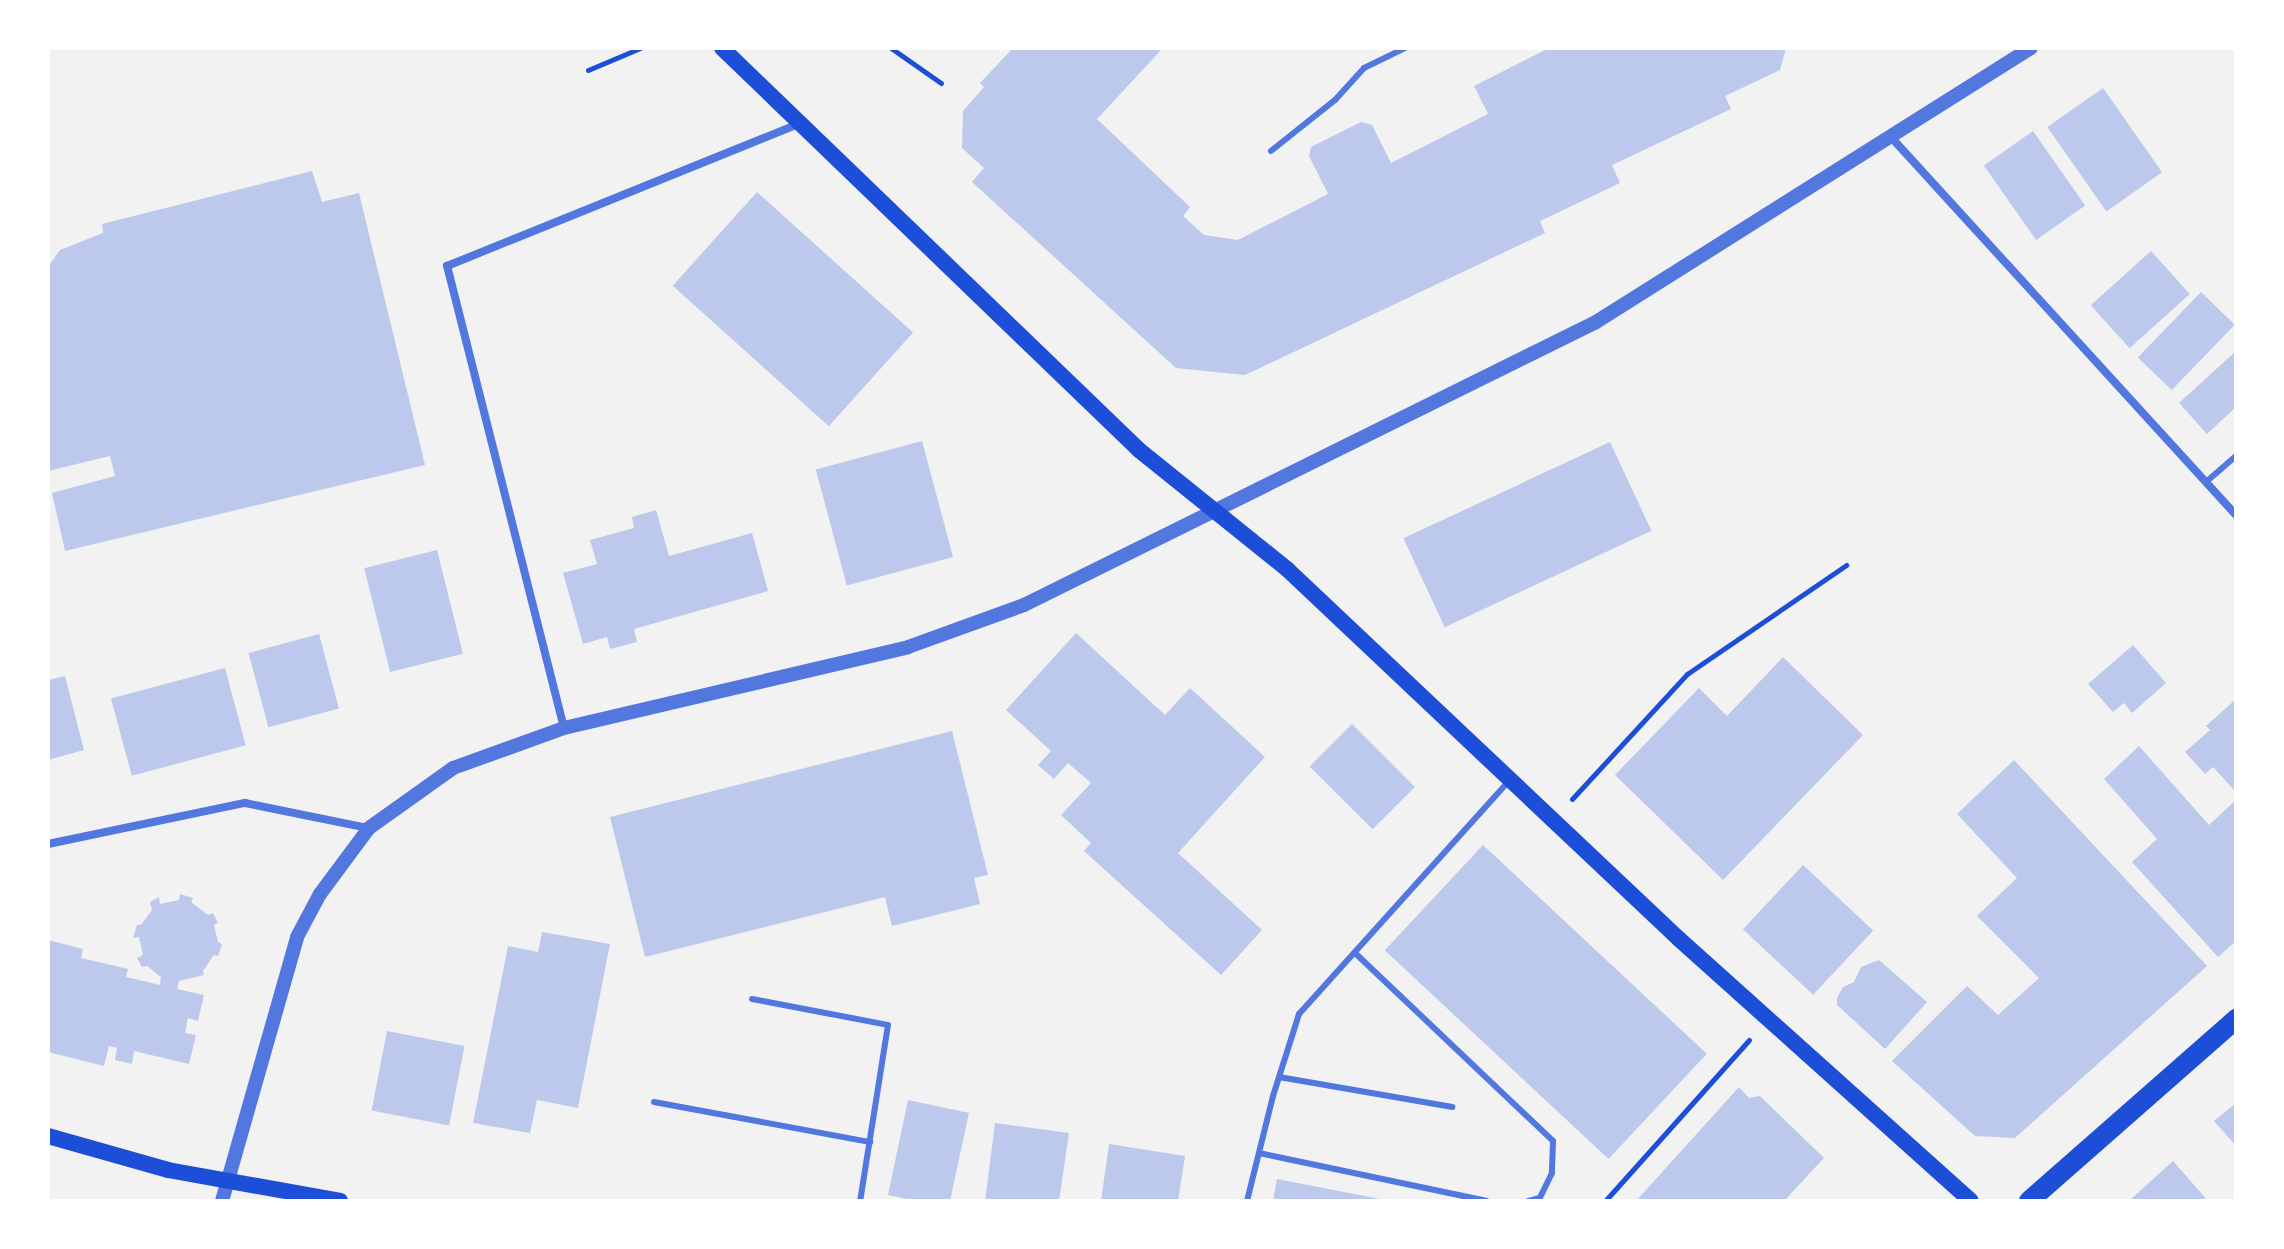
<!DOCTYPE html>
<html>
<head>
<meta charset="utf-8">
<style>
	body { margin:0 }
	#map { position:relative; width:2284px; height:1249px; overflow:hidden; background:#f2f2f2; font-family:Signika,sans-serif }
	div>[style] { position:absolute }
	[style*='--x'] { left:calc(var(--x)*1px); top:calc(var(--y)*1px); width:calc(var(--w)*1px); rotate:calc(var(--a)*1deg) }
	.building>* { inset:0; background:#bdc9ec; transform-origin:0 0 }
	.path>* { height:5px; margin:-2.5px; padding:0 2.5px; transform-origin:2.5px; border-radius:2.5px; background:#1d4ed8 }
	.service>* { height:6px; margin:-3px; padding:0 3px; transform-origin:3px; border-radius:3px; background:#5277de }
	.minor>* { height:8px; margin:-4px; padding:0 4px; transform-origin:4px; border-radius:4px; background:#5277de }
	.tertiary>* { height:14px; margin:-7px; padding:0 7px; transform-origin:7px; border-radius:7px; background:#5277de }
	.secondary>* { height:16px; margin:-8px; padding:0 8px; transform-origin:8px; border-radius:8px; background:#1d4ed8 }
	.primary>* { height:20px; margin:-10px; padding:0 10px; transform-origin:10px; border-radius:10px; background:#1d4ed8 }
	span { translate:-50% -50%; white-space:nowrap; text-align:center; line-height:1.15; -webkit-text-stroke:6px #fff; paint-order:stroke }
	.frame { position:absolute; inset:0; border:50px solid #fff; pointer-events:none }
</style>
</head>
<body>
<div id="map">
	<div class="building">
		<i style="clip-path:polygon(1013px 48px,1163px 48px,1097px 119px,1190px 207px,1183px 216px,1204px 235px,1238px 240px,1328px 194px,1309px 156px,1311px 147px,1361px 122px,1372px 125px,1391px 163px,1488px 114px,1474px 86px,1549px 48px,1786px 48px,1780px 70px,1725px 96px,1731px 109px,1612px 165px,1620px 183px,1540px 221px,1545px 233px,1245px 375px,1176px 368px,972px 182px,984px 168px,962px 148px,963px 111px,984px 87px,980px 83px)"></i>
		<i style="left:2103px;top:88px;width:103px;height:68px;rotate:55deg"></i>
		<i style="left:2033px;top:131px;width:91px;height:60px;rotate:55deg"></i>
		<i style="clip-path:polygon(312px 171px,322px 202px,359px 193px,425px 465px,65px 551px,52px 493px,115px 476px,110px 456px,48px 471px,48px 267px,60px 250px,103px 233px,102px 224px)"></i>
		<i style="left:757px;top:192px;width:210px;height:126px;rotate:42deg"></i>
		<i style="left:2151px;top:251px;width:58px;height:81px;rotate:48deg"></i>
		<i style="left:2201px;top:292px;width:47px;height:91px;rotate:44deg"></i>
		<i style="clip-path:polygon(2236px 351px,2236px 407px,2207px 434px,2179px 403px)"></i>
		<i style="left:922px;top:441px;width:120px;height:110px;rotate:75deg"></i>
		<i style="left:1610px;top:442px;width:98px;height:228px;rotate:65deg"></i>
		<i style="clip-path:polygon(656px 510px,669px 556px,752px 533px,768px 591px,634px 629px,637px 642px,610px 649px,607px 637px,583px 644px,563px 573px,597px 564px,590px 540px,634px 528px,632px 517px)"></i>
		<i style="left:437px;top:550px;width:107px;height:75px;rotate:76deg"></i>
		<i style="clip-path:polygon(1076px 633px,1165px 715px,1190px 688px,1265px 757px,1178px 853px,1262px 930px,1221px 975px,1084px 851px,1091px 843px,1061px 815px,1091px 783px,1068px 763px,1054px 779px,1038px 765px,1051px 751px,1006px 710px)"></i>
		<i style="left:319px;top:634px;width:77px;height:73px;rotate:75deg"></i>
		<i style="clip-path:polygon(2133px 645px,2166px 683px,2132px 713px,2124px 703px,2113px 712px,2088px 684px)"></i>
		<i style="clip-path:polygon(1783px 657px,1863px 735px,1723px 880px,1615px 775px,1699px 688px,1727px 716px)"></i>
		<i style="left:225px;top:668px;width:80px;height:118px;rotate:75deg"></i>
		<i style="clip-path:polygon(65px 676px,84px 750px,48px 760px,48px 680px)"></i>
		<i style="clip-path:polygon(2236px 699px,2236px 792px,2213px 767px,2205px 774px,2185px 752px,2210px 730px,2206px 726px)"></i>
		<i style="left:1352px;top:724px;width:89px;height:60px;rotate:45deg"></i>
		<i style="clip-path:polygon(952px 731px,988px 875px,974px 878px,980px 904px,892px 926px,885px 897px,645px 957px,610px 817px)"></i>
		<i style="clip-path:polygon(2139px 746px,2209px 825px,2236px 800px,2236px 941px,2218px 957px,2132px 862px,2157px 839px,2104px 779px)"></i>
		<i style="clip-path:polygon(2014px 760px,2207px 966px,2015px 1138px,1975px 1136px,1892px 1061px,1967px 986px,1998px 1015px,2039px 978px,1977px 916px,2017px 878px,1957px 814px)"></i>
		<i style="left:1483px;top:845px;width:306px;height:144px;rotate:43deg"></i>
		<i style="left:1803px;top:865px;width:96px;height:88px;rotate:43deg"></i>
		<i style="clip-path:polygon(180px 894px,193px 898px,191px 902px,208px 915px,213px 913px,218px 923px,214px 925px,218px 942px,222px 944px,218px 956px,214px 955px,203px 971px,204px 975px,179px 981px,177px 989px,204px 995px,198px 1021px,188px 1018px,185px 1033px,196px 1035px,189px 1064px,134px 1051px,132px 1064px,115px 1060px,117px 1048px,109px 1046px,104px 1066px,48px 1052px,48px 940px,83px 949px,81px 958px,128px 969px,126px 977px,160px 985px,161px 977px,147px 966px,142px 967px,137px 958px,143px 955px,139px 937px,133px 938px,137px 925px,141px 925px,152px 910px,150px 902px,159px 897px,160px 904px,179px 900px)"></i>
		<i style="clip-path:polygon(542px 932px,610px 944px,578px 1108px,537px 1100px,530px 1133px,473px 1123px,508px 946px,538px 952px)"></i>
		<i style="clip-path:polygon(1879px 960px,1927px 1002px,1885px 1049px,1837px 1005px,1837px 998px,1843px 987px,1854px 982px,1861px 967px)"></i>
		<i style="left:387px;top:1031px;width:79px;height:81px;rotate:11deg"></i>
		<i style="clip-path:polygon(1739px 1087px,1749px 1098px,1760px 1096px,1824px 1158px,1784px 1201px,1636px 1201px)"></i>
		<i style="clip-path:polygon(908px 1100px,969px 1113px,950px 1201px,916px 1201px,888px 1195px)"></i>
		<i style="clip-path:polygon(2236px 1103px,2236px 1146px,2214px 1121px)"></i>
		<i style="clip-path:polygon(995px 1123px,1069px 1133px,1059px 1201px,985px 1201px)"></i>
		<i style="clip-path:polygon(1109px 1144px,1185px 1156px,1178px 1201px,1101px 1201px)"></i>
		<i style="clip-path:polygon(2173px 1161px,2208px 1201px,2129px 1201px)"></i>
		<i style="clip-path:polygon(1277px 1179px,1385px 1200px,1385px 1201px,1273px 1201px)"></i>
	</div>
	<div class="path">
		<i style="--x:891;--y:48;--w:61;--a:35"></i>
		<i style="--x:588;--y:70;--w:56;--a:-22.9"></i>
		<i style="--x:1572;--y:799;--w:170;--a:-47.4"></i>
		<i style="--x:1687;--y:674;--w:193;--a:-34.4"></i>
		<i style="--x:1605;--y:1201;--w:216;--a:-48.2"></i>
	</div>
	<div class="service">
		<i style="--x:1271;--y:151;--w:82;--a:-38.6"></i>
		<i style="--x:1335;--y:100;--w:43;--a:-47.8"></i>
		<i style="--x:1364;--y:68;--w:46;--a:-26"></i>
		<i style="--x:2206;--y:482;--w:40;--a:-41"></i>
		<i style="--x:1355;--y:953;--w:273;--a:43.5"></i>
		<i style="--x:1553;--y:1141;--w:32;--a:92"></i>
		<i style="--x:1552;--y:1173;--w:28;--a:116"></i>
		<i style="--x:1540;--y:1198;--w:12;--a:166"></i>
		<i style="--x:752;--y:999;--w:138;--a:10.8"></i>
		<i style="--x:888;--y:1025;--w:178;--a:99"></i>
		<i style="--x:1279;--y:1077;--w:176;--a:9.8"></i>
		<i style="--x:654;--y:1102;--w:220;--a:10.5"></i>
		<i style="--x:1259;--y:1153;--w:233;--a:11.9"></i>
		<i style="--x:1247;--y:1201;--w:108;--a:-76.1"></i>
		<i style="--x:1273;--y:1096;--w:86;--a:-72.4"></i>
		<i style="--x:1299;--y:1014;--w:315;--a:-48"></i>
	</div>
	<div class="minor">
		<i style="--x:1890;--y:136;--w:513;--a:47.61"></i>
		<i style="--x:564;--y:728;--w:477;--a:-104.2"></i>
		<i style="--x:447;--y:266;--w:379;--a:-22"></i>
		<i style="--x:48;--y:844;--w:201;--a:-11.8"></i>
		<i style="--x:245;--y:803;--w:126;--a:11.5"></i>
	</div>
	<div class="tertiary">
		<i style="--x:222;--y:1201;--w:274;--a:-74.1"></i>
		<i style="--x:297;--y:937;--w:49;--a:-61.9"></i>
		<i style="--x:320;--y:894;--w:82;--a:-53.4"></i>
		<i style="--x:369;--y:828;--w:103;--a:-35.5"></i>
		<i style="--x:453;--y:768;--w:118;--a:-19.8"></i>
		<i style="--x:564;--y:728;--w:353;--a:-13.2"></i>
		<i style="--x:908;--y:647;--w:123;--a:-19.9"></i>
		<i style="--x:1024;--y:605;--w:638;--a:-26.32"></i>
		<i style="--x:1596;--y:322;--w:514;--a:-32.21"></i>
	</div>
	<div class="secondary">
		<i style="--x:722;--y:48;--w:579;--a:43.95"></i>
		<i style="--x:1139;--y:450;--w:191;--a:38.8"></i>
		<i style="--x:1288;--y:570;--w:538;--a:43.34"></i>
		<i style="--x:1679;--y:939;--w:392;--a:41.9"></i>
		<i style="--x:48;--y:1136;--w:125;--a:15.8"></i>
		<i style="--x:168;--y:1170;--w:175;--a:10.2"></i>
	</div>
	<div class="primary">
		<i style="--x:2029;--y:1201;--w:276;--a:-41.3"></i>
	</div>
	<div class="frame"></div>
</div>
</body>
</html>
